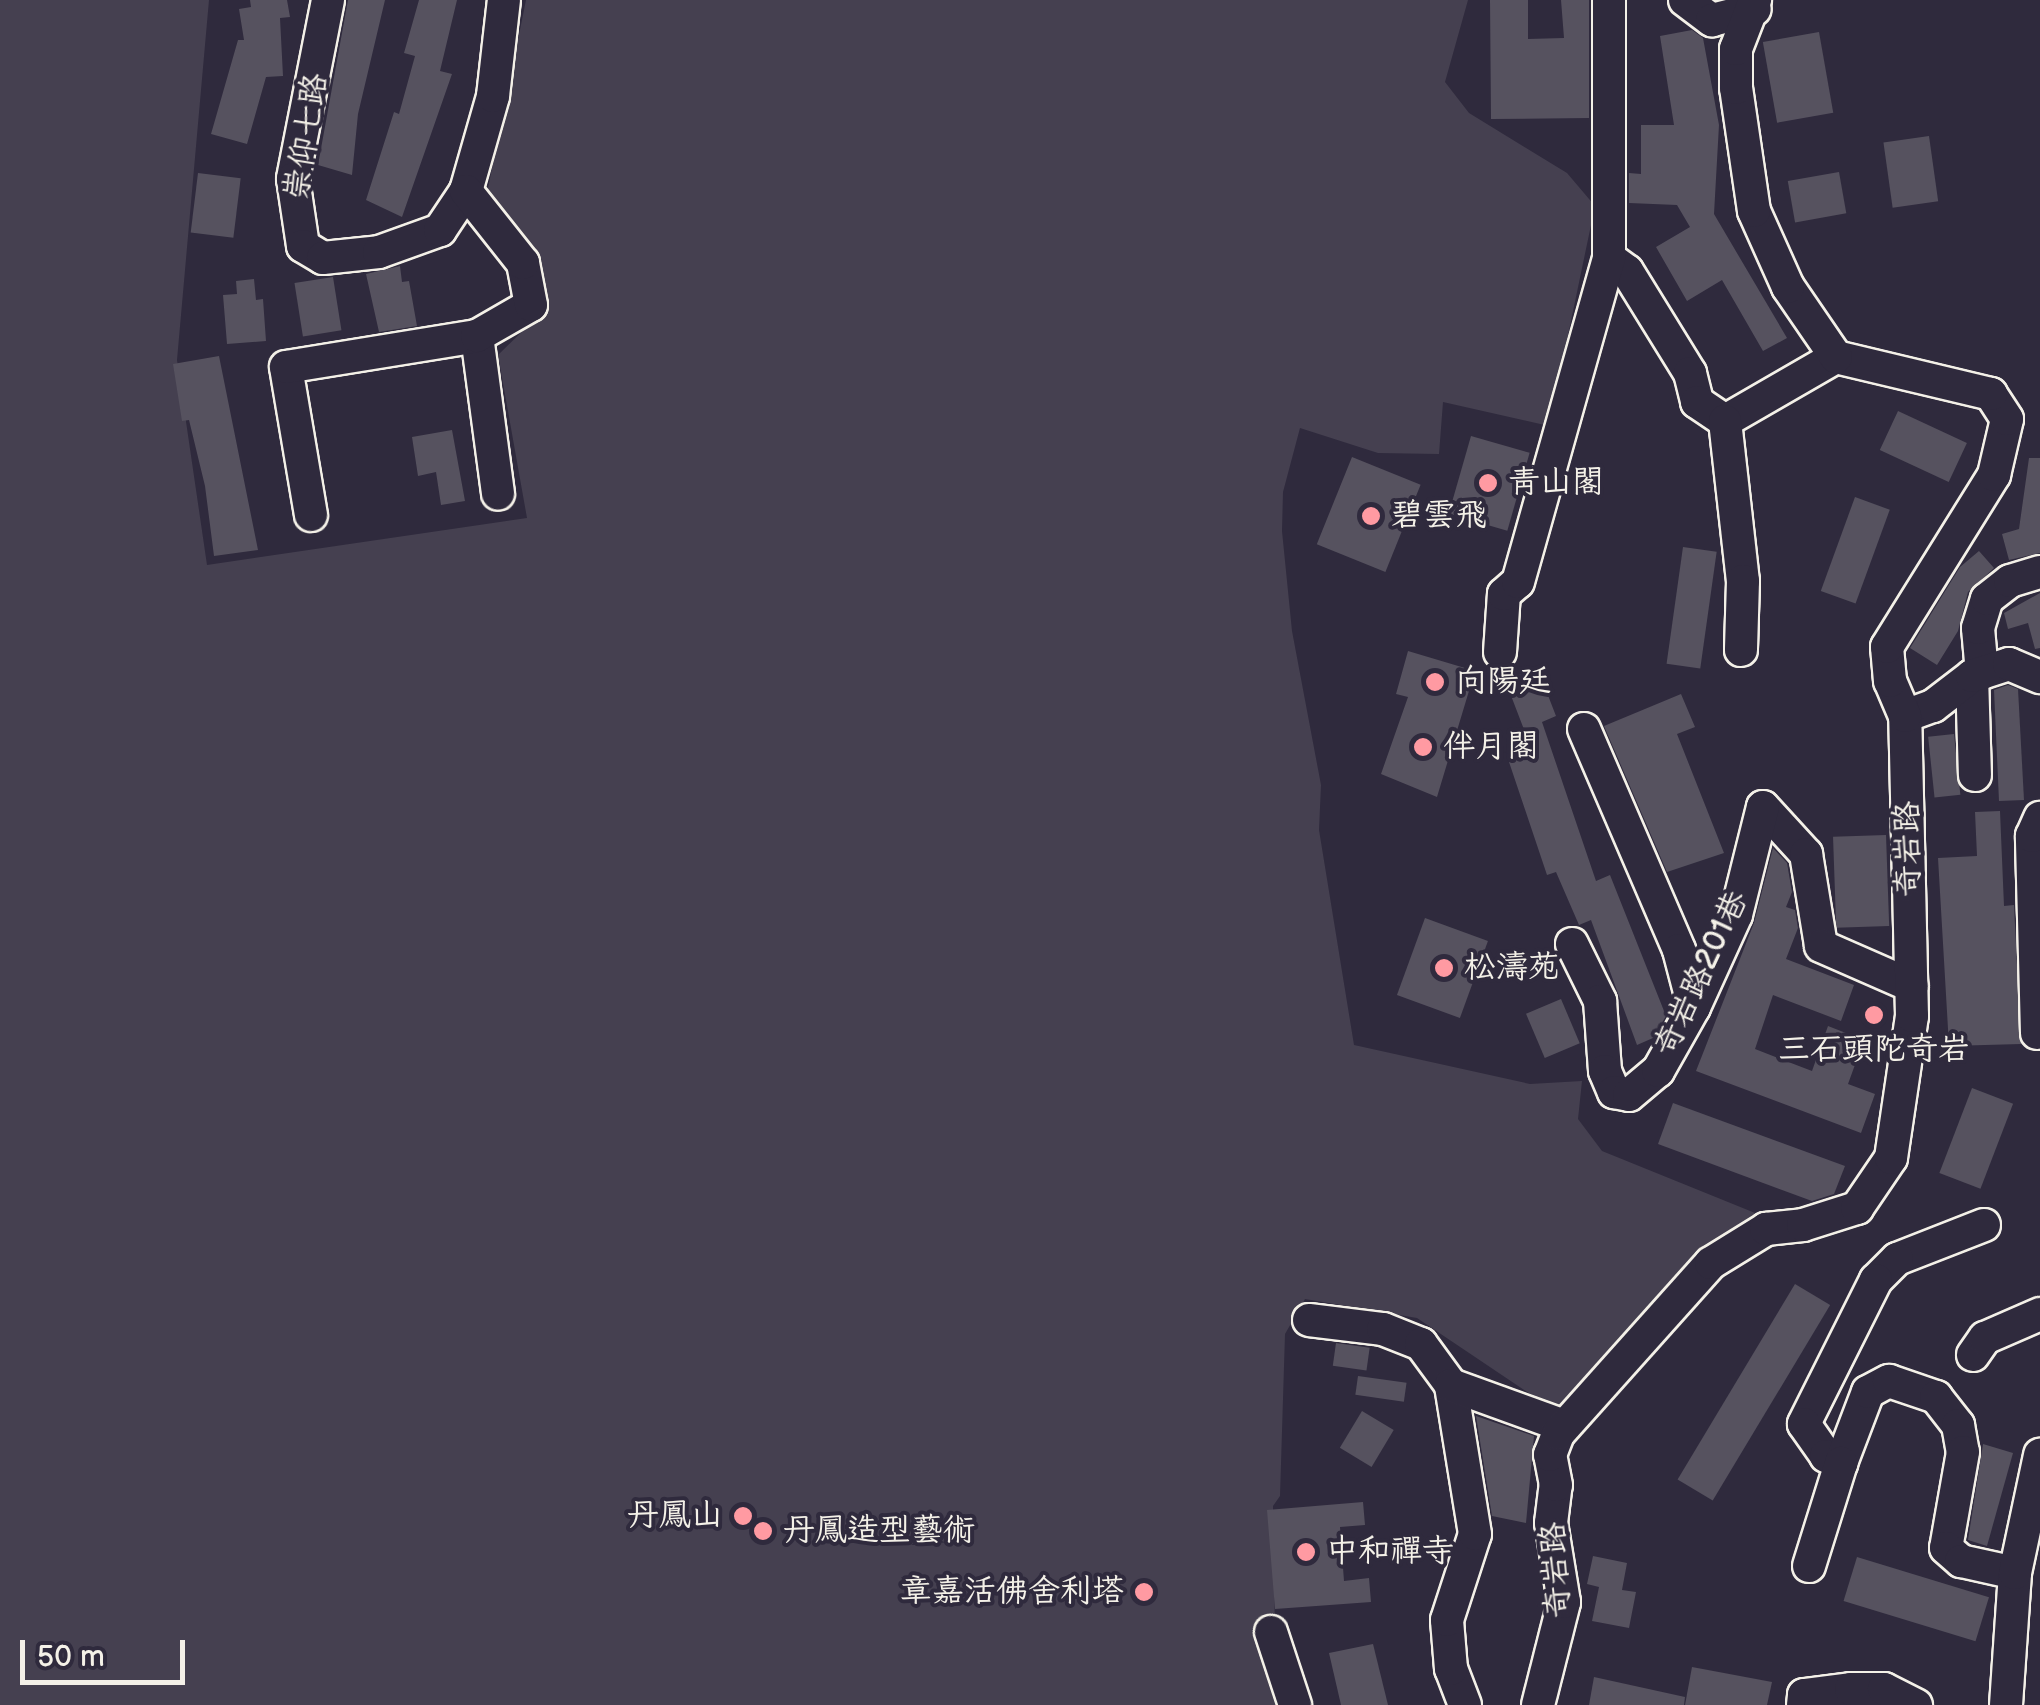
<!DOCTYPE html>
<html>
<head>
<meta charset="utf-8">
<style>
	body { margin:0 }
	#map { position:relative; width:2040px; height:1705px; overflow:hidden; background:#2f2a3d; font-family:"Balsamiq Sans","LXGW WenKai TC",sans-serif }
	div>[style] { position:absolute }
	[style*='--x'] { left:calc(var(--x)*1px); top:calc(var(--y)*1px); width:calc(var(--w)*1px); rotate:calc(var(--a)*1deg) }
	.green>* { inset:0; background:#454050 }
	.building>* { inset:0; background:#56525f; transform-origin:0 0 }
	.roads { filter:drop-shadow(2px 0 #f4f1e8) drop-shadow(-2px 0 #f4f1e8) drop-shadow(0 2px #f4f1e8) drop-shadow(0 -2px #f4f1e8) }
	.minor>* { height:32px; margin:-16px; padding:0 16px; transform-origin:16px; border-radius:16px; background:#2f2a3d }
	.dots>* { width:28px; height:28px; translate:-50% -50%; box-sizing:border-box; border:5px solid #2f2a3d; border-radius:50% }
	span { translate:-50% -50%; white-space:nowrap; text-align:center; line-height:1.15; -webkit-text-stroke:8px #2f2a3d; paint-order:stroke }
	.street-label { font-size:32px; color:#f4f1e8 }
	.poi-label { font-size:32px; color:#f4f1e8 }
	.left { translate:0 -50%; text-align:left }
	.right { translate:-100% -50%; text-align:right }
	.scale { position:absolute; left:20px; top:1640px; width:165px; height:45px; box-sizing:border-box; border:5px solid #f4f1e8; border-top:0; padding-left:12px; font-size:30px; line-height:35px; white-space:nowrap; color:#f4f1e8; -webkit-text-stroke:8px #2f2a3d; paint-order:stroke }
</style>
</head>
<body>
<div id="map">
	<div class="green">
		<i style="clip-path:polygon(0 0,209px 0,177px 360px,207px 565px,527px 518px,498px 355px,544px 310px,487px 193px,526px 0,1468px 0,1445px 82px,1469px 113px,1567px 173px,1595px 206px,1549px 426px,1443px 402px,1439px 454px,1378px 453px,1300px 428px,1283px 492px,1282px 531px,1292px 631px,1321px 785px,1319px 830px,1354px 1045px,1530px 1084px,1582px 1081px,1578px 1119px,1602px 1151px,1765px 1217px,1560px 1414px,1417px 1318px,1305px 1299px,1285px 1334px,1280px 1496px,1273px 1506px,1276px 1705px,0 1705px)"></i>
	</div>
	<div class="building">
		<i style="clip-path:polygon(250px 0,287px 0,290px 17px,280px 18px,283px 76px,266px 77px,247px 144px,211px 134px,238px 40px,244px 40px,239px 9px,251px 7px)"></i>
		<i style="clip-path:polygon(348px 0,385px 0,358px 114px,352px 175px,318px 165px)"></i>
		<i style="clip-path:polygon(419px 0,457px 0,440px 71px,452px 74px,402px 217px,366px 200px,394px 112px,399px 114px,415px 56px,404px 53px)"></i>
		<i style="clip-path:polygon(1490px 0,1528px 0,1528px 39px,1564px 38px,1561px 0,1589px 0,1589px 118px,1491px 119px)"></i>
		<i style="clip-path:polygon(1692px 30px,1703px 38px,1719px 125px,1714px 214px,1787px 338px,1763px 351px,1722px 280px,1687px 301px,1656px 247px,1690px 227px,1677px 205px,1629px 203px,1629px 173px,1641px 174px,1641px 125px,1674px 125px,1660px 36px)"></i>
		<i style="left:1819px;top:32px;width:82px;height:57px;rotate:80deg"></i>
		<i style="left:1929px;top:136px;width:66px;height:46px;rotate:82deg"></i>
		<i style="left:1839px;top:172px;width:42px;height:52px;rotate:80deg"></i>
		<i style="left:198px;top:173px;width:43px;height:60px;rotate:7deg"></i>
		<i style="clip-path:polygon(400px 266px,402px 282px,409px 281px,417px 326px,379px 332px,366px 274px)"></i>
		<i style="left:333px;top:277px;width:54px;height:39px;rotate:81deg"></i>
		<i style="clip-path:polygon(254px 279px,256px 300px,263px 299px,266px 341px,227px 344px,223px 295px,237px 294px,236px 281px)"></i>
		<i style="clip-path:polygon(219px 356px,258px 550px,214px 556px,205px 486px,189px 420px,182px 421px,173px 364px)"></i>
		<i style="left:1898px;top:411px;width:76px;height:43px;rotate:25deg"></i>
		<i style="clip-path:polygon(452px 430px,465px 501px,441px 505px,436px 472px,418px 476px,412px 437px)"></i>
		<i style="left:1471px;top:436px;width:61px;height:81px;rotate:16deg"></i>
		<i style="left:1352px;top:457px;width:74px;height:94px;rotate:22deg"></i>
		<i style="clip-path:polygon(2029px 458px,2040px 458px,2040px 553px,2009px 560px,2002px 534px,2019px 529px)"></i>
		<i style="left:1855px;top:497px;width:37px;height:100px;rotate:20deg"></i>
		<i style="left:1683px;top:547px;width:34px;height:118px;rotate:8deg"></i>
		<i style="clip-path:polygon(1979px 551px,1994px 568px,1968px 592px,1958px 631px,1937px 665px,1910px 648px,1960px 567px)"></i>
		<i style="clip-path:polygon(2040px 593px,2040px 648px,2035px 649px,2028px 623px,2008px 629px,2004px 613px)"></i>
		<i style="clip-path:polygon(1408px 651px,1475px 671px,1437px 797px,1381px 774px,1408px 697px,1396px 694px)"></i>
		<i style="clip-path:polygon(1537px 667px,1556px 716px,1542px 722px,1596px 881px,1610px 875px,1666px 1016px,1653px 1038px,1637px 1045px,1591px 920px,1579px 925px,1556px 872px,1547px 875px,1509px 762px,1533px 753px,1505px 680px)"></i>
		<i style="clip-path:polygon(2008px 685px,2018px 689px,2024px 800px,1999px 801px,1994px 690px)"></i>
		<i style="clip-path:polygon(1681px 694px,1695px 727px,1677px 734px,1724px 853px,1667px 872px,1604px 726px)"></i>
		<i style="left:1954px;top:734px;width:61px;height:26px;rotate:84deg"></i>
		<i style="clip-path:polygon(2000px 811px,2004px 906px,2014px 905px,2021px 1044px,1949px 1046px,1938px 858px,1977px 856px,1975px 812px)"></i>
		<i style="left:1886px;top:835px;width:91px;height:53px;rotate:88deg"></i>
		<i style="clip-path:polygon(1773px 848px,1787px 863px,1792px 892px,1786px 907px,1795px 910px,1798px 928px,1786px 959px,1854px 985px,1841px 1021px,1773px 995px,1755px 1049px,1812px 1071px,1828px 1026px,1864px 1040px,1848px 1084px,1875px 1094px,1861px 1133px,1696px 1071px,1754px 923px)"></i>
		<i style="left:1425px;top:918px;width:67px;height:82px;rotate:20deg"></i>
		<i style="left:1561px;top:999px;width:48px;height:38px;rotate:67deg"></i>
		<i style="left:1972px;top:1088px;width:44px;height:91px;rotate:21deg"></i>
		<i style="clip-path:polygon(1673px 1103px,1845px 1166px,1834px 1194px,1812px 1201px,1658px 1144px)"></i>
		<i style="left:1795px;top:1284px;width:41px;height:228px;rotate:31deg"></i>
		<i style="left:1336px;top:1343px;width:34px;height:23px;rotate:8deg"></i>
		<i style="left:1358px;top:1376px;width:49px;height:19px;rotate:8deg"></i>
		<i style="left:1362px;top:1411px;width:37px;height:43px;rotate:31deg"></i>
		<i style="clip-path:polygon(1476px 1416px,1534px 1436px,1526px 1523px,1492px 1516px)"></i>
		<i style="clip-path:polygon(1983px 1444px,2013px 1453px,1987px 1546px,1968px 1540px)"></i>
		<i style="clip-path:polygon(1363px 1502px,1365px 1525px,1340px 1527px,1344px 1581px,1369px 1578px,1371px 1602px,1275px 1609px,1267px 1510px)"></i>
		<i style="clip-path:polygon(1593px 1556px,1627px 1563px,1622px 1590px,1636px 1592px,1629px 1628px,1592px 1621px,1599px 1587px,1587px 1584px)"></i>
		<i style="left:1857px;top:1557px;width:138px;height:46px;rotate:17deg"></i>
		<i style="clip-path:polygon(1373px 1644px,1388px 1705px,1341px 1705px,1329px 1653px)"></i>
		<i style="clip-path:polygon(1692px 1667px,1772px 1682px,1767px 1705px,1685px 1705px)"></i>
		<i style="clip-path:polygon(1594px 1677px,1685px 1697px,1684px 1705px,1589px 1705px)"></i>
	</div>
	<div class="roads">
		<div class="minor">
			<i style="--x:328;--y:0;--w:182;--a:101.1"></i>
			<i style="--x:293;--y:179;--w:68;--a:81.5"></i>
			<i style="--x:303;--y:246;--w:23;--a:31"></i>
			<i style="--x:323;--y:258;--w:56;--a:-6.1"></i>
			<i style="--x:379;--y:252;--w:65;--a:-19.8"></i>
			<i style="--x:440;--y:230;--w:47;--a:-56.3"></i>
			<i style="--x:466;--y:191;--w:99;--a:-74.1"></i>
			<i style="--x:493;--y:96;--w:97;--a:-83.5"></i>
			<i style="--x:1685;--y:0;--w:34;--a:37"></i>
			<i style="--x:1712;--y:20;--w:44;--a:-14.3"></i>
			<i style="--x:1609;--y:258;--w:22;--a:36"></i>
			<i style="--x:1627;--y:271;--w:120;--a:58.3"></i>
			<i style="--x:1690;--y:373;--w:30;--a:76"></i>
			<i style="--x:1697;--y:402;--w:34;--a:34"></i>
			<i style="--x:1725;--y:421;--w:128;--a:-30"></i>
			<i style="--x:477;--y:336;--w:159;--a:82.4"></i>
			<i style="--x:1725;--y:421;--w:161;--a:83.6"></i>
			<i style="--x:1743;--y:581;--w:69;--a:91.7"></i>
			<i style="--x:311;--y:515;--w:150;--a:-99.6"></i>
			<i style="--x:286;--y:367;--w:193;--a:-9.2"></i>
			<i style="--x:477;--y:336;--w:62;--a:-29.9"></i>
			<i style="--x:531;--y:305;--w:43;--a:-100.8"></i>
			<i style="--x:523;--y:263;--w:92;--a:-128.4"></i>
			<i style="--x:1500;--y:652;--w:58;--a:-86.1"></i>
			<i style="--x:1504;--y:594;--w:18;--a:-41"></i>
			<i style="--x:1518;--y:582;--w:337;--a:-74.3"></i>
			<i style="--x:1609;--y:258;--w:258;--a:-90"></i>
			<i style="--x:1982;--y:673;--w:45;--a:-95.1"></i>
			<i style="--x:1978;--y:628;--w:30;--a:-73"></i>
			<i style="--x:1987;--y:599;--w:29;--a:-38"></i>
			<i style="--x:2010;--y:581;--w:31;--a:-17"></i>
			<i style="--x:1972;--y:676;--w:99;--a:88.3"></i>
			<i style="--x:1905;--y:716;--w:30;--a:-20"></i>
			<i style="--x:1933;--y:706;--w:49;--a:-37.6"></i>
			<i style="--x:1972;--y:676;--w:39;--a:-18"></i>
			<i style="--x:2009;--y:664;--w:34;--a:23"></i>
			<i style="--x:1584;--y:729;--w:241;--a:66.7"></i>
			<i style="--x:1679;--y:950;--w:59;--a:75.3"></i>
			<i style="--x:1763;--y:807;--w:64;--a:47.5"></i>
			<i style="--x:1806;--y:854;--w:93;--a:80.7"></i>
			<i style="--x:1821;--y:946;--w:99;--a:23.7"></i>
			<i style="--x:1572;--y:944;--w:64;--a:63.8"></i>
			<i style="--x:1600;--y:1001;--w:70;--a:85.9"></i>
			<i style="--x:1605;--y:1071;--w:23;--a:67"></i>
			<i style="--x:1614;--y:1092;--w:15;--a:11"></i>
			<i style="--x:1629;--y:1095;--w:38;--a:-40"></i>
			<i style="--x:1658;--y:1071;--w:73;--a:-60.6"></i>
			<i style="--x:1694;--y:1007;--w:101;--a:-65.5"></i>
			<i style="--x:1736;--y:915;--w:111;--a:-76"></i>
			<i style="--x:2037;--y:1033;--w:197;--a:-91.5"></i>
			<i style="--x:2032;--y:836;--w:20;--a:-66"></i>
			<i style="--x:1984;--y:1225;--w:93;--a:158.7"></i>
			<i style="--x:1897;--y:1259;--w:30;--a:135"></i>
			<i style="--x:1876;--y:1280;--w:161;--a:116.6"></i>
			<i style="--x:1804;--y:1424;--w:39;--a:55"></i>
			<i style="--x:1826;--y:1456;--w:17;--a:25"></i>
			<i style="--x:1841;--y:1463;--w:76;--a:-69.2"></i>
			<i style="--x:1868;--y:1392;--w:24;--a:-28"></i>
			<i style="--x:1889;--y:1381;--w:50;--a:18.8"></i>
			<i style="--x:1936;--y:1397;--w:36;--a:52"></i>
			<i style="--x:1958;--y:1425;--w:27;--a:80"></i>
			<i style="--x:1963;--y:1452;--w:97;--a:100"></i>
			<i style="--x:1946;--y:1548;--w:20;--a:41"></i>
			<i style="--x:1961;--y:1561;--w:55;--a:12.5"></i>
			<i style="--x:1309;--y:1320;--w:75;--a:6.9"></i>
			<i style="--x:1383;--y:1329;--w:41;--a:21.5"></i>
			<i style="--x:1421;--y:1344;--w:51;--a:53.8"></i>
			<i style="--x:1973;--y:1355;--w:21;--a:-55"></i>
			<i style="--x:1985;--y:1338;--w:60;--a:-23.6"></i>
			<i style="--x:1809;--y:1566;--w:108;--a:-72.7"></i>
			<i style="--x:1271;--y:1632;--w:77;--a:71.8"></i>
			<i style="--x:1465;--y:1705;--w:39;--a:-111"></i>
			<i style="--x:1451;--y:1669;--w:49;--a:-94.7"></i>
			<i style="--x:1447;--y:1620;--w:90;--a:-72"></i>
			<i style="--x:1475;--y:1534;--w:151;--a:-99.2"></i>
			<i style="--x:1451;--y:1385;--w:120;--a:19.9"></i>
			<i style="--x:1538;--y:1705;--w:106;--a:-75.8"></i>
			<i style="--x:1564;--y:1602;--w:80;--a:-99.3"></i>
			<i style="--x:1551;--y:1523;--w:38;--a:-83"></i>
			<i style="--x:1556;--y:1485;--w:31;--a:-101"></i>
			<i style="--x:1550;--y:1455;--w:22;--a:-69"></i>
			<i style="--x:1558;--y:1434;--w:229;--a:-48.2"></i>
			<i style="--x:1711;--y:1263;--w:65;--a:-31.7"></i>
			<i style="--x:1766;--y:1229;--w:37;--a:-6"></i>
			<i style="--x:1803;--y:1225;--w:57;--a:-17.5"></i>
			<i style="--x:1857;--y:1208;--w:60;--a:-55.8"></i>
			<i style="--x:1891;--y:1158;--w:144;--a:-81.6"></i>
			<i style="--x:1912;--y:1016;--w:300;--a:-91.3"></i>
			<i style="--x:1905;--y:716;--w:38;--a:-113"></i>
			<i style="--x:1890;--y:681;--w:34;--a:-95"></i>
			<i style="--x:1887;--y:647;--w:203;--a:-58.1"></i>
			<i style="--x:1994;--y:475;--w:57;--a:-76.9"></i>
			<i style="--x:2007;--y:419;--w:30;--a:-123"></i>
			<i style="--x:1991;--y:394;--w:159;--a:-166.6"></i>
			<i style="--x:1836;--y:357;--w:85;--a:-124.4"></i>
			<i style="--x:1788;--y:287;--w:83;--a:-114.1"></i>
			<i style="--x:1754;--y:211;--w:124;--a:-98.3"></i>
			<i style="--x:1736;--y:88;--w:39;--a:-90"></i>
			<i style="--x:1736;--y:49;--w:53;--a:-68.8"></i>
			<i style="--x:1803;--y:1705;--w:10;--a:-84"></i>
			<i style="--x:1804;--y:1695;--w:47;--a:-7.3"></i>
			<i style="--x:1851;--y:1689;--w:33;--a:0"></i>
			<i style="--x:1884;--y:1689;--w:36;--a:27"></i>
			<i style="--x:2006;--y:1705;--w:132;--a:-86.1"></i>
			<i style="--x:2015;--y:1573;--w:121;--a:-78"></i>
		</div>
	</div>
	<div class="dots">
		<i style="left:1488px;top:483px;background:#ff9aa2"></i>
		<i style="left:1371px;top:516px;background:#ff9aa2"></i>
		<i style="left:1435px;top:682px;background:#ff9aa2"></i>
		<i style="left:1423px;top:747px;background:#ff9aa2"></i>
		<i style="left:1444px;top:968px;background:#ff9aa2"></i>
		<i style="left:1874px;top:1015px;background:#ff9aa2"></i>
		<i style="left:743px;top:1516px;background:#ff9aa2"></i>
		<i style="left:763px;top:1531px;background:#ff9aa2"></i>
		<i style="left:1306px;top:1552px;background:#ff9aa2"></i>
		<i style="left:1144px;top:1592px;background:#ff9aa2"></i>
	</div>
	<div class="street-label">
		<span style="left:307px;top:137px;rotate:-81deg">崇仰七路</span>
		<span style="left:1909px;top:849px;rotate:-91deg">奇岩路</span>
		<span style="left:1702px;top:974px;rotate:-65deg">奇岩路201巷</span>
		<span style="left:1557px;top:1570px;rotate:-94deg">奇岩路</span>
	</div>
	<div class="poi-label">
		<span class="left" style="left:1508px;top:483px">青山閣</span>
		<span class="left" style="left:1391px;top:516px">碧雲飛</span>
		<span class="left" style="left:1455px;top:682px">向陽廷</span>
		<span class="left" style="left:1443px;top:747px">伴月閣</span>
		<span class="left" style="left:1464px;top:968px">松濤苑</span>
		<span style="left:1874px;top:1050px">三石頭陀奇岩</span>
		<span class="right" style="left:723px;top:1516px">丹鳳山</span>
		<span class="left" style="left:783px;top:1531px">丹鳳造型藝術</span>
		<span class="left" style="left:1326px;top:1552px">中和禪寺</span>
		<span class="right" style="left:1124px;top:1592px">章嘉活佛舍利塔</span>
	</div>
	<div class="scale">50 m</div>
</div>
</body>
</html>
